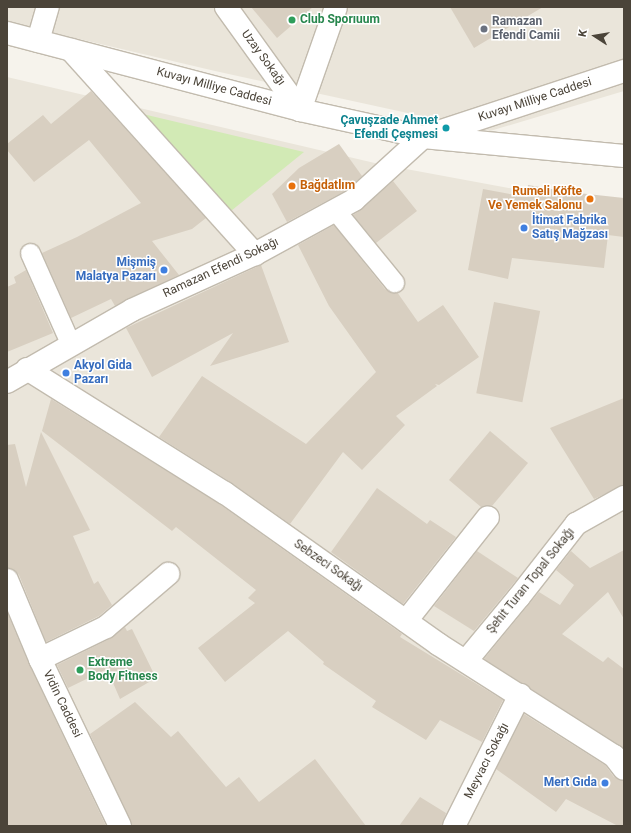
<!DOCTYPE html>
<html>
<head>
<meta charset="utf-8">
<style>
	body { margin:0 }
	#map { position:relative; width:631px; height:833px; overflow:hidden; background:#f6f3ec; font-family:Roboto,sans-serif }
	div>[style] { position:absolute }
	[style*='--x'] { left:calc(var(--x)*1px); top:calc(var(--y)*1px); width:calc(var(--w)*1px); rotate:calc(var(--a)*1deg) }
	.residential>* { inset:0; background:#eae5da }
	.green>* { inset:0; background:#d2eab5 }
	.building>* { inset:0; background:#d8cfc1; transform-origin:0 0 }
	.roads { filter:drop-shadow(1px 0 #c2bbae) drop-shadow(-1px 0 #c2bbae) drop-shadow(0 1px #c2bbae) drop-shadow(0 -1px #c2bbae) }
	.pedestrian>* { height:19px; margin:-9.5px; padding:0 9.5px; transform-origin:9.5px; border-radius:9.5px; background:#fff }
	.minor>* { height:22px; margin:-11px; padding:0 11px; transform-origin:11px; border-radius:11px; background:#fff }
	.tertiary>* { height:22px; margin:-11px; padding:0 11px; transform-origin:11px; border-radius:11px; background:#fff }
	.dots>* { width:11px; height:11px; translate:-50% -50%; box-sizing:border-box; border:2px solid #fff; border-radius:50% }
	span { translate:-50% -50%; white-space:nowrap; text-align:center; line-height:1.15; -webkit-text-stroke:3px #fff; paint-order:stroke }
	.leisure-label { font-size:12px; color:#27864d; font-weight:700 }
	.left { translate:0 -50%; text-align:left }
	.worship-label { font-size:12px; color:#5b616d; font-weight:700 }
	.street-label { font-size:12px; color:#4b4439 }
	.culture-label { font-size:12px; color:#0d838f; font-weight:700 }
	.right { translate:-100% -50%; text-align:right }
	.food-label { font-size:12px; color:#c56008; font-weight:700 }
	.shop-label { font-size:12px; color:#366cbe; font-weight:700 }
	.frame { position:absolute; inset:0; border:8px solid #4b4439; pointer-events:none }
	.north { position:absolute; left:575px; top:16px; width:40px; height:40px; -webkit-text-stroke:3px #fff; paint-order:stroke; rotate:282deg; font-size:11px; font-weight:700; line-height:16px; text-align:center; color:#4b4439 }
	.north::after { content:''; display:block; margin:auto; width:14px; height:18px; background:#4b4439; clip-path:polygon(50% 0,100% 100%,50% 72%,0 100%) }
</style>
</head>
<body>
<div id="map">
	<div class="residential">
		<i style="clip-path:polygon(7px 7px,624px 7px,624px 91px,490px 131px,215px 71px,7px 22px)"></i>
		<i style="clip-path:polygon(7px 77px,379px 164px,601px 205px,624px 204px,624px 826px,7px 826px)"></i>
	</div>
	<div class="green">
		<i style="clip-path:polygon(130px 111px,304px 152px,226px 215px)"></i>
	</div>
	<div class="building">
		<i style="clip-path:polygon(251px 7px,313px 7px,277px 38px)"></i>
		<i style="clip-path:polygon(450px 7px,543px 7px,474px 48px)"></i>
		<i style="clip-path:polygon(91px 91px,206px 218px,192px 229px,152px 241px,179px 275px,115px 306px,111px 299px,71px 318px,42px 253px,77px 237px,141px 203px,89px 140px,34px 182px,7px 150px,7px 144px,43px 115px,51px 124px)"></i>
		<i style="clip-path:polygon(339px 144px,362px 176px,347px 190px,287px 222px,272px 194px,299px 168px)"></i>
		<i style="clip-path:polygon(393px 181px,417px 211px,376px 243px,353px 215px,362px 209px)"></i>
		<i style="clip-path:polygon(528px 185px,569px 192px,624px 198px,624px 237px,608px 235px,604px 268px,512px 258px,508px 279px,468px 270px,483px 189px,526px 197px)"></i>
		<i style="clip-path:polygon(334px 225px,385px 289px,390px 292px,397px 292px,418px 322px,443px 305px,479px 357px,439px 385px,435px 384px,437px 386px,396px 416px,405px 425px,362px 470px,343px 452px,290px 524px,232px 483px,159px 437px,202px 376px,306px 444px,376px 372px,329px 306px,298px 245px)"></i>
		<i style="clip-path:polygon(261px 265px,289px 342px,210px 366px,233px 333px,152px 377px,126px 328px)"></i>
		<i style="clip-path:polygon(26px 270px,53px 333px,7px 352px,7px 287px,16px 283px,14px 277px)"></i>
		<i style="left:494px;top:302px;width:47px;height:93px;rotate:11deg"></i>
		<i style="clip-path:polygon(624px 398px,624px 485px,594px 499px,550px 428px)"></i>
		<i style="clip-path:polygon(51px 399px,218px 503px,402px 634px,400px 637px,503px 700px,482px 742px,440px 720px,426px 740px,372px 707px,376px 701px,323px 664px,324px 662px,288px 631px,225px 682px,198px 648px,255px 603px,248px 598px,256px 590px,176px 527px,172px 531px,42px 431px)"></i>
		<i style="clip-path:polygon(490px 431px,528px 463px,492px 506px,481px 507px,449px 480px)"></i>
		<i style="clip-path:polygon(41px 432px,90px 530px,73px 536px,94px 584px,98px 581px,112px 605px,99px 616px,46px 642px,19px 575px,14px 570px,7px 568px,7px 445px,15px 444px,26px 487px)"></i>
		<i style="clip-path:polygon(377px 488px,427px 524px,430px 520px,456px 537px,403px 604px,331px 552px)"></i>
		<i style="clip-path:polygon(624px 550px,624px 619px,608px 592px,562px 634px,603px 662px,608px 657px,624px 669px,624px 748px,484px 659px,539px 592px,560px 605px,574px 585px,556px 570px,571px 551px,590px 568px)"></i>
		<i style="clip-path:polygon(477px 551px,518px 578px,474px 631px,434px 606px)"></i>
		<i style="clip-path:polygon(7px 612px,29px 664px,106px 826px,7px 826px)"></i>
		<i style="clip-path:polygon(125px 627px,127px 631px,132px 629px,156px 678px,120px 699px,107px 669px,68px 688px,57px 665px,111px 638px)"></i>
		<i style="clip-path:polygon(135px 702px,171px 737px,178px 731px,226px 787px,239px 777px,259px 802px,315px 759px,366px 826px,132px 826px,90px 734px)"></i>
		<i style="clip-path:polygon(524px 714px,605px 765px,614px 777px,624px 781px,624px 826px,618px 826px,566px 799px,556px 812px,496px 769px)"></i>
		<i style="clip-path:polygon(420px 797px,446px 813px,442px 826px,399px 826px)"></i>
	</div>
	<div class="roads">
		<div class="pedestrian">
			<i style="--x:336;--y:211;--w:92;--a:50.8"></i>
			<i style="--x:30;--y:253;--w:101;--a:66"></i>
		</div>
		<div class="minor">
			<i style="--x:226;--y:7;--w:127;--a:54.3"></i>
			<i style="--x:38;--y:41;--w:35;--a:-74"></i>
			<i style="--x:71;--y:50;--w:275;--a:48"></i>
			<i style="--x:300;--y:110;--w:109;--a:-70.7"></i>
			<i style="--x:27;--y:369;--w:234;--a:32.1"></i>
			<i style="--x:225;--y:493;--w:261;--a:35.3"></i>
			<i style="--x:438;--y:644;--w:209;--a:32.5"></i>
			<i style="--x:614;--y:756;--w:16;--a:52"></i>
			<i style="--x:7;--y:382;--w:144;--a:-29.9"></i>
			<i style="--x:132;--y:310;--w:135;--a:-24.5"></i>
			<i style="--x:255;--y:254;--w:113;--a:-28.6"></i>
			<i style="--x:354;--y:200;--w:93;--a:-42.4"></i>
			<i style="--x:423;--y:137;--w:212;--a:-18.2"></i>
			<i style="--x:7;--y:580;--w:86;--a:67.3"></i>
			<i style="--x:40;--y:659;--w:185;--a:64.4"></i>
			<i style="--x:406;--y:621;--w:132;--a:-51.7"></i>
			<i style="--x:40;--y:659;--w:73;--a:-25.9"></i>
			<i style="--x:106;--y:627;--w:82;--a:-40.5"></i>
			<i style="--x:466;--y:661;--w:83;--a:-50.4"></i>
			<i style="--x:519;--y:597;--w:93;--a:-52"></i>
			<i style="--x:576;--y:524;--w:55;--a:-29.4"></i>
			<i style="--x:454;--y:826;--w:147;--a:-63.3"></i>
		</div>
		<div class="tertiary">
			<i style="--x:7;--y:33;--w:303;--a:14.7"></i>
			<i style="--x:300;--y:110;--w:126;--a:12.4"></i>
			<i style="--x:423;--y:137;--w:202;--a:5.4"></i>
		</div>
	</div>
	<div class="dots">
		<i style="left:292px;top:20px;background:#2e9e5b"></i>
		<i style="left:484px;top:29px;background:#6b7280"></i>
		<i style="left:446px;top:128px;background:#0f9aa8"></i>
		<i style="left:292px;top:186px;background:#e8710a"></i>
		<i style="left:590px;top:199px;background:#e8710a"></i>
		<i style="left:524px;top:228px;background:#3f7fe0"></i>
		<i style="left:164px;top:270px;background:#3f7fe0"></i>
		<i style="left:66px;top:373px;background:#3f7fe0"></i>
		<i style="left:80px;top:670px;background:#2e9e5b"></i>
		<i style="left:605px;top:783px;background:#3f7fe0"></i>
	</div>
	<div class="leisure-label">
		<span class="left" style="left:300px;top:20px">Club Sporıuum</span>
		<span class="left" style="left:88px;top:670px">Extreme<br>Body Fitness</span>
	</div>
	<div class="worship-label">
		<span class="left" style="left:492px;top:29px">Ramazan<br>Efendi Camii</span>
	</div>
	<div class="street-label">
		<span style="left:263px;top:58px;rotate:54deg">Uzay Sokağı</span>
		<span style="left:214px;top:87px;rotate:15deg">Kuvayı Milliye Caddesi</span>
		<span style="left:535px;top:100px;rotate:-18deg">Kuvayı Milliye Caddesi</span>
		<span style="left:221px;top:268px;rotate:-25deg">Ramazan Efendi Sokağı</span>
		<span style="left:328px;top:566px;rotate:35deg">Sebzeci Sokağı</span>
		<span style="left:531px;top:581px;rotate:-51deg">Şehit Turan Topal Sokağı</span>
		<span style="left:62px;top:704px;rotate:64deg">Vidin Caddesi</span>
		<span style="left:487px;top:761px;rotate:-63deg">Meyvacı Sokağı</span>
	</div>
	<div class="culture-label">
		<span class="right" style="left:438px;top:128px">Çavuşzade Ahmet<br>Efendi Çeşmesi</span>
	</div>
	<div class="food-label">
		<span class="left" style="left:300px;top:186px">Bağdatlım</span>
		<span class="right" style="left:582px;top:199px">Rumeli Köfte<br>Ve Yemek Salonu</span>
	</div>
	<div class="shop-label">
		<span class="left" style="left:532px;top:228px">İtimat Fabrika<br>Satış Mağzası</span>
		<span class="right" style="left:156px;top:270px">Mişmiş<br>Malatya Pazarı</span>
		<span class="left" style="left:74px;top:373px">Akyol Gida<br>Pazarı</span>
		<span class="right" style="left:597px;top:783px">Mert Gıda</span>
	</div>
	<div class="frame"></div>
	<div class="north">K</div>
</div>
</body>
</html>
